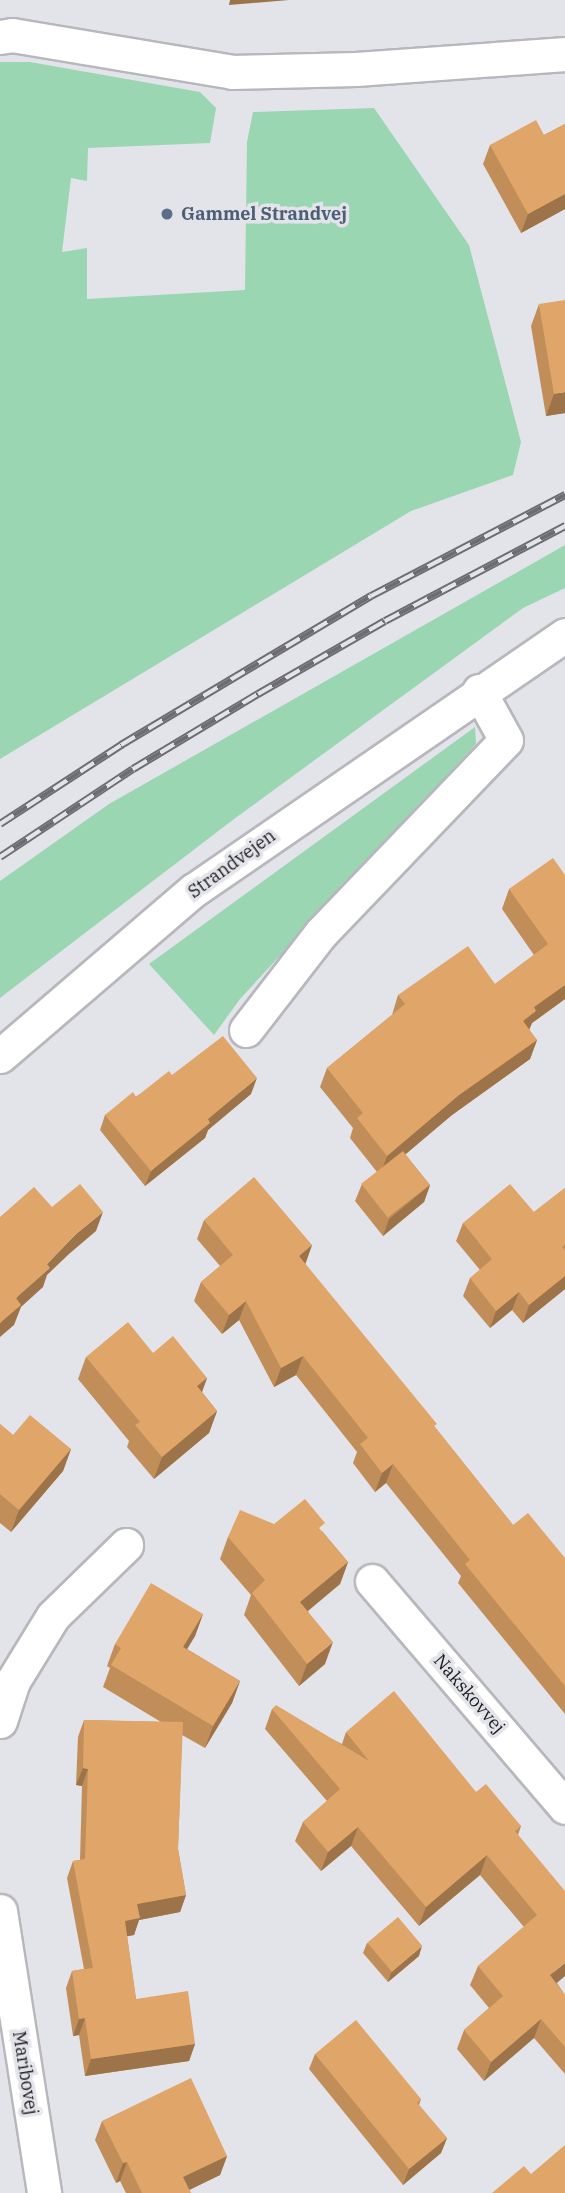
<!DOCTYPE html>
<html>
<head>
<meta charset="utf-8">
<style>
	body { margin:0 }
	#map { position:relative; width:565px; height:2193px; overflow:hidden; background:#e3e3ea; font-family:"IBM Plex Serif",serif }
	div>[style] { position:absolute }
	[style*='--x'] { left:calc(var(--x)*1px); top:calc(var(--y)*1px); width:calc(var(--w)*1px); rotate:calc(var(--a)*1deg) }
	.green>* { inset:0; background:#9bd6b3 }
	.roads { filter:drop-shadow(2px 0 #b7b7bd) drop-shadow(-2px 0 #b7b7bd) drop-shadow(0 2px #b7b7bd) drop-shadow(0 -2px #b7b7bd) }
	.street>* { height:33px; margin:-16.5px; padding:0 16.5px; transform-origin:16.5px; border-radius:16.5px; background:#fff }
	.rail>* { height:8px; margin-top:-4px; transform-origin:0; background:repeating-linear-gradient(90deg,#e3e3ea 0 16px,#6d6d71 0 32px); box-sizing:border-box; border-block:2px solid #6d6d71 }
	.wall>* { inset:0; background:#c18e5a }
	.shaded-wall>* { inset:0; background:#9d744a }
	.building>* { inset:0; background:#e0a569; transform-origin:0 0 }
	.dots>* { width:19px; height:19px; translate:-50% -50%; box-sizing:border-box; border:4px solid #e3e3ea; border-radius:50% }
	span { translate:-50% -50%; white-space:nowrap; text-align:center; line-height:1.15; -webkit-text-stroke:7px #e3e3ea; paint-order:stroke }
	.service-label { font-size:18px; color:#4e5e75; font-weight:700 }
	.left { translate:0 -50%; text-align:left }
	.street-label { font-size:18px; color:#1b1b1d }
</style>
</head>
<body>
<div id="map">
	<div class="green">
		<i style="clip-path:polygon(0 62px,30px 62px,200px 92px,216px 108px,210px 143px,88px 148px,87px 181px,71px 178px,62px 252px,87px 248px,87px 299px,245px 290px,247px 142px,253px 112px,374px 108px,469px 245px,521px 442px,513px 475px,411px 511px,0 759px)"></i>
		<i style="clip-path:polygon(565px 545px,565px 588px,523px 608px,234px 819px,0 998px,0 881px,109px 804px)"></i>
		<i style="clip-path:polygon(475px 727px,476px 744px,240px 999px,214px 1035px,149px 964px)"></i>
	</div>
	<div class="roads">
		<div class="street">
			<i style="--x:0;--y:37;--w:12;--a:-9"></i>
			<i style="--x:12;--y:35;--w:223;--a:9.5"></i>
			<i style="--x:232;--y:72;--w:124;--a:-1.4"></i>
			<i style="--x:356;--y:69;--w:210;--a:-4.1"></i>
			<i style="--x:246;--y:1030;--w:123;--a:-52.3"></i>
			<i style="--x:321;--y:933;--w:267;--a:-46.2"></i>
			<i style="--x:506;--y:740;--w:56;--a:-118.9"></i>
			<i style="--x:0;--y:1056;--w:255;--a:-40.6"></i>
			<i style="--x:194;--y:890;--w:450;--a:-34.5"></i>
			<i style="--x:372;--y:1581;--w:297;--a:49.5"></i>
			<i style="--x:0;--y:1721;--w:42;--a:-72"></i>
			<i style="--x:13;--y:1681;--w:76;--a:-58.4"></i>
			<i style="--x:53;--y:1616;--w:102;--a:-44.2"></i>
			<i style="--x:0;--y:1911;--w:285;--a:81.1"></i>
		</div>
	</div>
	<div class="rail">
		<i style="--x:0;--y:824;--w:145;--a:-33.1"></i>
		<i style="--x:121;--y:745;--w:291;--a:-30.8"></i>
		<i style="--x:371;--y:596;--w:219;--a:-27.5"></i>
		<i style="--x:0;--y:857;--w:159;--a:-33.5"></i>
		<i style="--x:133;--y:769;--w:146;--a:-31"></i>
		<i style="--x:258;--y:694;--w:146;--a:-29.9"></i>
		<i style="--x:385;--y:621;--w:204;--a:-27.8"></i>
	</div>
	<div class="wall">
		<i style="clip-path:polygon(565px 124px,565px 209px,521px 233px,483px 164px,490px 145px,544px 135px)"></i>
		<i style="clip-path:polygon(539px 304px,565px 413px,546px 416px,531px 326px)"></i>
		<i style="clip-path:polygon(565px 875px,565px 999px,532px 1023px,529px 1030px,537px 1040px,530px 1059px,452px 1115px,405px 1154px,430px 1185px,424px 1202px,383px 1236px,355px 1201px,362px 1184px,377px 1172px,350px 1138px,353px 1128px,320px 1087px,327px 1068px,392px 1015px,398px 995px,495px 984px,534px 955px,502px 909px,509px 889px)"></i>
		<i style="clip-path:polygon(172px 1075px,251px 1094px,208px 1130px,205px 1138px,145px 1186px,100px 1130px,105px 1115px)"></i>
		<i style="clip-path:polygon(565px 1188px,565px 1289px,523px 1323px,512px 1310px,490px 1328px,463px 1296px,470px 1278px,480px 1270px,456px 1241px,463px 1223px,534px 1212px)"></i>
		<i style="clip-path:polygon(204px 1220px,312px 1245px,305px 1264px,513px 1525px,565px 1558px,565px 1714px,458px 1583px,461px 1576px,386px 1483px,375px 1492px,353px 1463px,357px 1452px,296px 1375px,274px 1387px,239px 1320px,222px 1334px,194px 1301px,201px 1282px,220px 1266px,197px 1239px)"></i>
		<i style="clip-path:polygon(153px 1353px,207px 1378px,202px 1392px,217px 1411px,209px 1433px,154px 1479px,127px 1447px,129px 1441px,78px 1379px,86px 1357px)"></i>
		<i style="clip-path:polygon(0 1424px,13px 1435px,71px 1449px,63px 1471px,11px 1532px,0 1523px)"></i>
		<i style="clip-path:polygon(274px 1524px,322px 1531px,348px 1562px,340px 1584px,308px 1611px,325px 1664px,299px 1686px,244px 1615px,251px 1595px,220px 1559px,228px 1537px)"></i>
		<i style="clip-path:polygon(203px 1614px,195px 1636px,187px 1649px,240px 1681px,232px 1703px,205px 1748px,182px 1735px,178px 1849px,186px 1895px,180px 1912px,139px 1920px,134px 1935px,127px 1936px,136px 1999px,195px 2044px,189px 2061px,85px 2076px,79px 2035px,73px 2036px,66px 1988px,72px 1971px,84px 1969px,67px 1878px,73px 1861px,80px 1860px,82px 1786px,76px 1785px,78px 1737px,84px 1720px,161px 1722px,103px 1687px,110px 1668px,107px 1666px,115px 1644px)"></i>
		<i style="clip-path:polygon(272px 1709px,342px 1744px,346px 1732px,476px 1792px,521px 1826px,518px 1835px,557px 1983px,565px 1995px,565px 2074px,534px 2038px,484px 2081px,457px 2049px,464px 2030px,489px 2008px,470px 1985px,478px 1966px,524px 1927px,480px 1875px,419px 1926px,351px 1846px,321px 1871px,295px 1841px,303px 1822px,327px 1801px,265px 1729px)"></i>
		<i style="clip-path:polygon(367px 1943px,419px 1956px,388px 1982px,363px 1953px)"></i>
		<i style="clip-path:polygon(315px 2054px,421px 2099px,419px 2105px,447px 2138px,441px 2153px,403px 2185px,309px 2069px)"></i>
		<i style="clip-path:polygon(102px 2121px,227px 2156px,220px 2175px,189px 2190px,191px 2193px,126px 2193px,120px 2181px,116px 2183px,95px 2140px)"></i>
	</div>
	<div class="shaded-wall">
		<i style="clip-path:polygon(230px 0,289px 0,229px 5px)"></i>
		<i style="clip-path:polygon(565px 194px,565px 209px,521px 233px,528px 214px)"></i>
		<i style="clip-path:polygon(565px 392px,565px 413px,546px 416px,554px 394px)"></i>
		<i style="clip-path:polygon(565px 985px,565px 999px,532px 1023px,529px 1030px,523px 1021px,534px 1007px)"></i>
		<i style="clip-path:polygon(537px 1040px,530px 1059px,452px 1115px,380px 1176px,387px 1156px,459px 1095px)"></i>
		<i style="clip-path:polygon(257px 1078px,251px 1094px,208px 1130px,205px 1138px,145px 1186px,151px 1171px,208px 1119px)"></i>
		<i style="clip-path:polygon(430px 1185px,424px 1202px,383px 1236px,389px 1219px)"></i>
		<i style="clip-path:polygon(103px 1212px,96px 1231px,69px 1254px,47px 1275px,43px 1287px,21px 1307px,14px 1325px,0 1337px,0 1323px,16px 1298px,47px 1264px,76px 1234px)"></i>
		<i style="clip-path:polygon(312px 1245px,305px 1265px,299px 1256px)"></i>
		<i style="clip-path:polygon(565px 1276px,565px 1289px,523px 1323px,529px 1305px)"></i>
		<i style="clip-path:polygon(519px 1292px,512px 1310px,490px 1328px,496px 1311px)"></i>
		<i style="clip-path:polygon(246px 1301px,239px 1320px,222px 1334px,229px 1315px)"></i>
		<i style="clip-path:polygon(303px 1356px,296px 1375px,274px 1387px,281px 1368px)"></i>
		<i style="clip-path:polygon(207px 1378px,199px 1400px,197px 1386px)"></i>
		<i style="clip-path:polygon(217px 1411px,209px 1433px,154px 1479px,162px 1457px)"></i>
		<i style="clip-path:polygon(71px 1449px,63px 1471px,11px 1532px,19px 1510px)"></i>
		<i style="clip-path:polygon(393px 1464px,386px 1483px,375px 1492px,382px 1473px)"></i>
		<i style="clip-path:polygon(348px 1562px,340px 1584px,292px 1624px,300px 1602px)"></i>
		<i style="clip-path:polygon(203px 1614px,195px 1636px,175px 1669px,183px 1647px)"></i>
		<i style="clip-path:polygon(333px 1642px,325px 1664px,299px 1686px,307px 1664px)"></i>
		<i style="clip-path:polygon(240px 1681px,232px 1703px,205px 1748px,213px 1726px)"></i>
		<i style="clip-path:polygon(83px 1768px,88px 1769px,82px 1786px,76px 1785px)"></i>
		<i style="clip-path:polygon(358px 1827px,351px 1846px,321px 1871px,328px 1852px)"></i>
		<i style="clip-path:polygon(487px 1855px,480px 1875px,419px 1926px,426px 1907px)"></i>
		<i style="clip-path:polygon(186px 1895px,180px 1912px,139px 1920px,134px 1935px,119px 1938px,125px 1921px,137px 1904px)"></i>
		<i style="clip-path:polygon(422px 1946px,419px 1956px,388px 1982px,391px 1973px)"></i>
		<i style="clip-path:polygon(565px 1963px,565px 1976px,543px 1995px,550px 1975px)"></i>
		<i style="clip-path:polygon(85px 2018px,79px 2035px,73px 2036px,79px 2019px)"></i>
		<i style="clip-path:polygon(541px 2019px,534px 2038px,484px 2081px,491px 2062px)"></i>
		<i style="clip-path:polygon(195px 2044px,189px 2061px,85px 2076px,91px 2059px)"></i>
		<i style="clip-path:polygon(447px 2138px,441px 2153px,403px 2185px,409px 2169px)"></i>
		<i style="clip-path:polygon(227px 2156px,220px 2175px,183px 2193px,183px 2177px)"></i>
		<i style="clip-path:polygon(127px 2162px,120px 2181px,116px 2183px,123px 2163px)"></i>
	</div>
	<div class="building">
		<i style="clip-path:polygon(536px 120px,544px 135px,565px 124px,565px 194px,528px 214px,490px 145px)"></i>
		<i style="clip-path:polygon(565px 300px,565px 392px,554px 394px,539px 304px)"></i>
		<i style="clip-path:polygon(553px 858px,565px 875px,565px 985px,534px 1007px,536px 1011px,523px 1021px,537px 1040px,459px 1095px,387px 1156px,357px 1118px,363px 1113px,327px 1068px,405px 1004px,398px 995px,468px 946px,495px 984px,548px 944px,509px 889px)"></i>
		<i style="clip-path:polygon(223px 1036px,257px 1078px,208px 1119px,210px 1123px,151px 1171px,105px 1115px,133px 1092px,136px 1097px,169px 1071px,172px 1075px)"></i>
		<i style="left:403px;top:1151px;width:43px;height:53px;rotate:52deg"></i>
		<i style="clip-path:polygon(254px 1177px,312px 1245px,299px 1256px,437px 1424px,434px 1426px,513px 1525px,528px 1513px,565px 1558px,565px 1686px,465px 1564px,470px 1560px,393px 1464px,382px 1473px,360px 1444px,368px 1438px,303px 1356px,281px 1368px,246px 1301px,229px 1315px,201px 1282px,233px 1255px,204px 1220px)"></i>
		<i style="clip-path:polygon(80px 1184px,103px 1212px,76px 1234px,47px 1264px,50px 1268px,16px 1298px,21px 1305px,0 1323px,0 1217px,34px 1187px,52px 1207px)"></i>
		<i style="clip-path:polygon(510px 1184px,534px 1212px,565px 1188px,565px 1244px,562px 1247px,565px 1250px,565px 1276px,529px 1305px,519px 1292px,496px 1311px,470px 1278px,492px 1259px,463px 1223px)"></i>
		<i style="clip-path:polygon(128px 1322px,153px 1353px,173px 1336px,207px 1378px,197px 1386px,217px 1411px,162px 1457px,135px 1425px,140px 1422px,86px 1357px)"></i>
		<i style="clip-path:polygon(30px 1415px,71px 1449px,19px 1510px,0 1494px,0 1424px,13px 1435px)"></i>
		<i style="clip-path:polygon(305px 1499px,325px 1523px,319px 1528px,348px 1562px,300px 1602px,333px 1642px,307px 1664px,252px 1593px,265px 1580px,228px 1537px,240px 1510px,274px 1524px)"></i>
		<i style="clip-path:polygon(151px 1583px,203px 1614px,183px 1647px,240px 1681px,213px 1726px,111px 1665px,121px 1648px,115px 1644px)"></i>
		<i style="clip-path:polygon(394px 1691px,476px 1792px,486px 1784px,521px 1826px,515px 1831px,565px 1891px,565px 1963px,550px 1975px,565px 1995px,565px 2047px,541px 2019px,491px 2062px,464px 2030px,503px 1996px,478px 1966px,537px 1915px,487px 1855px,426px 1907px,358px 1827px,328px 1852px,303px 1822px,340px 1789px,272px 1709px,276px 1705px,369px 1761px,346px 1732px)"></i>
		<i style="clip-path:polygon(84px 1720px,183px 1722px,178px 1849px,186px 1895px,137px 1904px,140px 1918px,125px 1921px,136px 1999px,188px 1991px,195px 2044px,91px 2059px,85px 2018px,79px 2019px,72px 1971px,93px 1968px,73px 1861px,85px 1859px,88px 1769px,83px 1768px)"></i>
		<i style="left:398px;top:1917px;width:38px;height:40px;rotate:50deg"></i>
		<i style="clip-path:polygon(356px 2020px,421px 2099px,417px 2103px,447px 2138px,409px 2169px,315px 2054px)"></i>
		<i style="clip-path:polygon(191px 2078px,227px 2156px,183px 2177px,191px 2193px,142px 2193px,127px 2162px,123px 2163px,102px 2121px)"></i>
		<i style="clip-path:polygon(565px 2145px,565px 2193px,492px 2193px,524px 2166px,531px 2174px)"></i>
	</div>
	<div class="dots">
		<i style="left:167px;top:214px;background:#5c6f8a"></i>
	</div>
	<div class="service-label">
		<span class="left" style="left:181px;top:214px">Gammel Strandvej</span>
	</div>
	<div class="street-label">
		<span style="left:232px;top:864px;rotate:-36deg">Strandvejen</span>
		<span style="left:469px;top:1694px;rotate:49deg">Nakskovvej</span>
		<span style="left:25px;top:2073px;rotate:81deg">Maribovej</span>
	</div>
</div>
</body>
</html>
